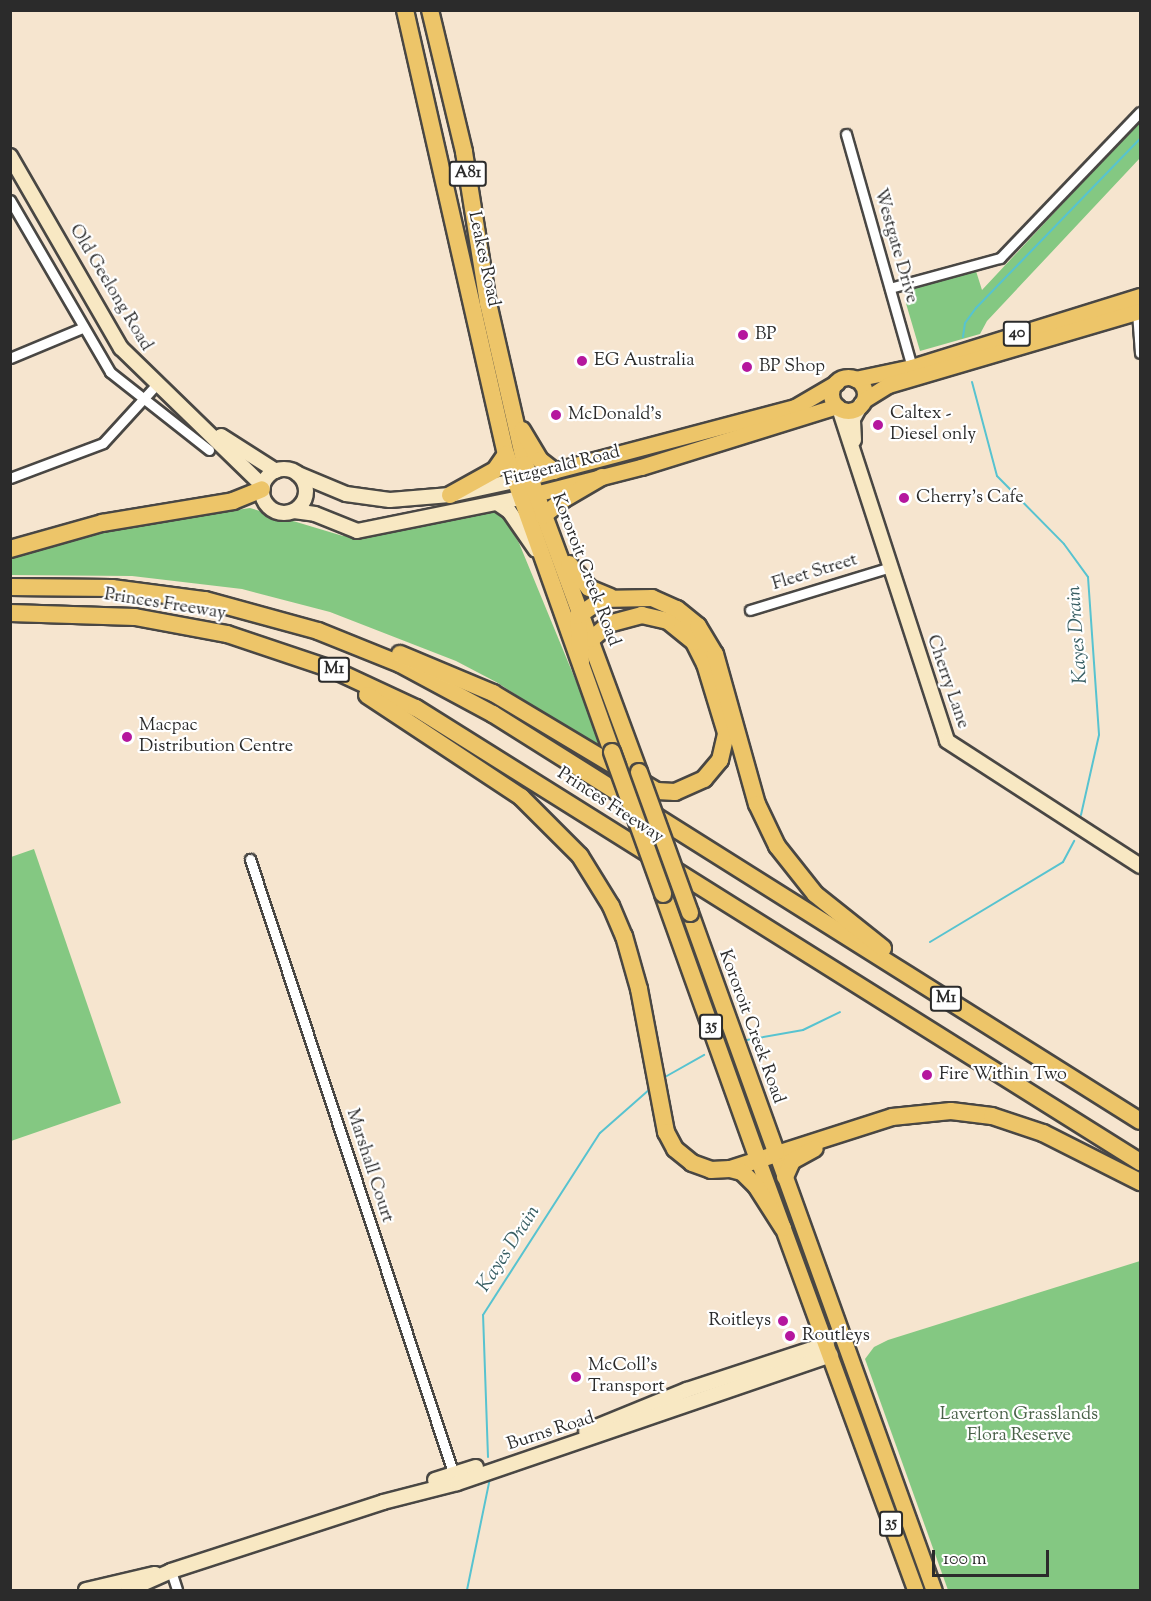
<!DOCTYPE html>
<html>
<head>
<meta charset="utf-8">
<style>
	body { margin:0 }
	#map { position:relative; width:1151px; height:1601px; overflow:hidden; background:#f6e5cf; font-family:"Sorts Mill Goudy",serif }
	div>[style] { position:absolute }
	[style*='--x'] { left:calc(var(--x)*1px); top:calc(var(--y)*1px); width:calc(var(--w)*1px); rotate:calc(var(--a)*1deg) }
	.green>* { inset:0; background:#84c882 }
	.stream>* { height:2px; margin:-1px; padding:0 1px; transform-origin:1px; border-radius:1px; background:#57c3d0 }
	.roads { filter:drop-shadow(2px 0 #494744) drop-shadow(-2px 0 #494744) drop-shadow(0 2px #494744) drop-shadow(0 -2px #494744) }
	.street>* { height:9px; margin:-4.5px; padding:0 4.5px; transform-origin:4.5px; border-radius:4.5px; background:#fff }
	.secondary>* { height:14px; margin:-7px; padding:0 7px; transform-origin:7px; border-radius:7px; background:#f8e8c3 }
	.secondary>.ring { margin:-7px; padding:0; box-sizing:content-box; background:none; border:14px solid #f8e8c3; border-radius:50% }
	.primary>* { height:15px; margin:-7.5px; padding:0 7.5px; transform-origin:7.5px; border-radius:7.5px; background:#edc569 }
	.primary>.ring { margin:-7.5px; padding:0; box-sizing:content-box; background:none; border:15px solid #edc569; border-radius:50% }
	.highway>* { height:16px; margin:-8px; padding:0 8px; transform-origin:8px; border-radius:8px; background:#edc569 }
	.bridges { filter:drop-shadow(2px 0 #494744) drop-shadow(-2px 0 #494744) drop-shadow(0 2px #494744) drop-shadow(0 -2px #494744) }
	.highway-bridge>* { height:16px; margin:-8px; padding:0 8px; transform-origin:8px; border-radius:8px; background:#edc569 }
	.dots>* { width:16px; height:16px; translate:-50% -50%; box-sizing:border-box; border:3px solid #fff; border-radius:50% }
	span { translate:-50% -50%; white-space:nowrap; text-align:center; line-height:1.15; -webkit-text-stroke:4.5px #fff; paint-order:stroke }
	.shield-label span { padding:2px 4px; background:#fff; border:2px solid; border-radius:4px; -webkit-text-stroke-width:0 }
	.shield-label { font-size:16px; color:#2b2b2b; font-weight:700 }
	.street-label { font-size:18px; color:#2b2b2b }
	.poi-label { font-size:18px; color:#2b2b2b }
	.left { translate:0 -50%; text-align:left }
	.right { translate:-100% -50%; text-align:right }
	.park-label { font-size:18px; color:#4a6249 }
	.water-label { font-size:20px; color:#3a6065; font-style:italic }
	.frame { position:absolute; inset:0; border:12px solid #2b2b2b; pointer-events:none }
	.scale { position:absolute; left:932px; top:1550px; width:117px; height:27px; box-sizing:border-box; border:3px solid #2b2b2b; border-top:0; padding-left:8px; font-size:18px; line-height:21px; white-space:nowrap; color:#2b2b2b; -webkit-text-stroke:4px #fff; paint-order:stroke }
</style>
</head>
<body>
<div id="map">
	<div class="green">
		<i style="clip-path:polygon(1140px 121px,1140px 158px,987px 321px,980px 334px,920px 351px,905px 300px,913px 289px,976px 271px,982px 290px)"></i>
		<i style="clip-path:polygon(250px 508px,343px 536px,495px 511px,505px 519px,519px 543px,606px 754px,498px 683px,456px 661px,330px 612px,242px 589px,132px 576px,11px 575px,11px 557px,57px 543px,110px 529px)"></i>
		<i style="clip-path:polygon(34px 849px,121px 1103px,11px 1141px,11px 857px)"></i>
		<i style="clip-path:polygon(1140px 1261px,1140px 1590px,948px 1590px,865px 1359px,874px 1347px,888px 1340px)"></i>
	</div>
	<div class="stream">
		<i style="--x:963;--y:337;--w:14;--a:-82"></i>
		<i style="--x:965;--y:323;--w:19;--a:-54"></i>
		<i style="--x:976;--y:308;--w:235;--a:-45.9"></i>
		<i style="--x:972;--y:382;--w:97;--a:75.1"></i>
		<i style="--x:997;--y:476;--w:95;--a:45.4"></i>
		<i style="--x:1064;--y:544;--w:41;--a:54"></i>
		<i style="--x:1088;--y:577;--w:158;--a:86"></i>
		<i style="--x:1099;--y:735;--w:82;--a:102.7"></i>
		<i style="--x:930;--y:942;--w:155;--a:-31"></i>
		<i style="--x:1063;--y:862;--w:24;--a:-62"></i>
		<i style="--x:747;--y:1040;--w:57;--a:-10.1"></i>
		<i style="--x:803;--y:1030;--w:41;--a:-25.9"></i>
		<i style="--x:665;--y:1077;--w:45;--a:-29.4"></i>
		<i style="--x:488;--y:1457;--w:142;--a:-92"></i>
		<i style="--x:483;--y:1315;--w:216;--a:-57.3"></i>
		<i style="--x:600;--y:1133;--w:65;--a:-41.3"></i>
		<i style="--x:467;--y:1590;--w:114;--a:-78.4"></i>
	</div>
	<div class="roads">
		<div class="street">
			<i style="--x:846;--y:134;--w:242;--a:74.2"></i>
			<i style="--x:10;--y:200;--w:199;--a:59.8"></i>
			<i style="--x:110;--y:372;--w:126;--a:38.2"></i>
			<i style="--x:890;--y:288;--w:114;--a:-15.3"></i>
			<i style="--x:1000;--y:258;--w:202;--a:-46.2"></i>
			<i style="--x:1137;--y:312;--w:41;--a:85.8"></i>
			<i style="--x:10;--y:358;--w:78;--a:-22.6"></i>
			<i style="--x:10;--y:478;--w:99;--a:-20.6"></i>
			<i style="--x:103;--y:443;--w:79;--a:-47.6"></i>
			<i style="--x:750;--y:610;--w:147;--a:-17"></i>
			<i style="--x:250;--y:859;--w:652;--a:71.68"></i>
			<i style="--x:171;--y:1571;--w:20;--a:72"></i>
		</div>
		<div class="secondary">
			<i style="--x:10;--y:156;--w:222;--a:60"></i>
			<i style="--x:121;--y:348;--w:198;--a:44.2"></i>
			<i style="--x:839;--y:408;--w:350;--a:72"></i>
			<i style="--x:947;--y:741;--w:230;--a:32.9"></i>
			<i style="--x:221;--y:436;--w:65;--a:32.5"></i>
			<i style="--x:854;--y:440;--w:21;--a:-93"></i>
			<i style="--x:853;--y:419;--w:18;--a:-61"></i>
			<i class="ring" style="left:262px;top:469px;width:30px;height:30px"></i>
			<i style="--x:298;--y:474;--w:52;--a:22.6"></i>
			<i style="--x:346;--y:494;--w:44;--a:7.8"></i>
			<i style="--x:390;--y:500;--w:60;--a:-4.8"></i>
			<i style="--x:450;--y:495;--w:66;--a:-12.3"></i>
			<i style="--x:497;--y:503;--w:14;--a:34"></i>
			<i style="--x:509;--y:511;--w:47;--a:55.3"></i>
			<i style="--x:294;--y:511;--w:21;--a:8"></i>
			<i style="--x:315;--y:514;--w:45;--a:22"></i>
			<i style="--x:357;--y:531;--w:166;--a:-11.4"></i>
			<i style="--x:586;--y:1431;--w:109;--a:-22.1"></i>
			<i style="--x:687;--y:1390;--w:147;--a:-18.2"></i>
			<i style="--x:435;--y:1480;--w:43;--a:-17.6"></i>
			<i style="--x:86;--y:1590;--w:71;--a:-13.1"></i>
			<i style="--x:128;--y:1590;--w:47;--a:-23.8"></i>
			<i style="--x:171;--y:1571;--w:223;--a:-18"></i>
			<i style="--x:383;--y:1502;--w:76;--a:-14.4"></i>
			<i style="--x:457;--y:1483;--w:395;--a:-18.9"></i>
		</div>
		<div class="primary">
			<i class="ring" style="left:831px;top:377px;width:19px;height:19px"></i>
			<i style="--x:855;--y:379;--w:58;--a:-11.9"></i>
			<i style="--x:912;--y:367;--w:239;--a:-17.3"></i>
			<i style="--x:864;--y:400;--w:28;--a:-32"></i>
			<i style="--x:888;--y:385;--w:263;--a:-16.4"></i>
			<i style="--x:530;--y:477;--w:274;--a:-14.8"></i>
			<i style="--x:795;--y:407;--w:48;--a:-30.3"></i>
			<i style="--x:535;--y:494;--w:109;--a:-14.3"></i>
			<i style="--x:641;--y:467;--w:205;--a:-17.3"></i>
			<i style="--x:776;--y:1152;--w:466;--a:70.2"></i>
			<i style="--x:758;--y:1160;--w:458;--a:69.9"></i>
		</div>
		<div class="highway">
			<i style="--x:405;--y:10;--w:455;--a:77.2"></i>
			<i style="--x:506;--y:454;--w:316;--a:70.4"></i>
			<i style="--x:430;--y:10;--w:146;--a:76.5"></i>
			<i style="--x:464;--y:152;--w:153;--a:81"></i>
			<i style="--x:488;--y:303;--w:165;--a:77.1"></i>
			<i style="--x:525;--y:464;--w:328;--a:69.7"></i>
			<i style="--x:522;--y:430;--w:35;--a:59"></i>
			<i style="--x:540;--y:460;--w:18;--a:38"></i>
			<i style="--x:450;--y:495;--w:51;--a:-29.1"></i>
			<i style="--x:495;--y:470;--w:19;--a:-55"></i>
			<i style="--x:543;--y:516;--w:27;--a:-39"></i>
			<i style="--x:564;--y:499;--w:44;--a:-30.1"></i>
			<i style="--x:10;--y:549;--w:96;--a:-15.8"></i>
			<i style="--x:102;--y:523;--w:133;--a:-9.5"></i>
			<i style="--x:233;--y:501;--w:31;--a:-22"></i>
			<i style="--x:569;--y:564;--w:31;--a:50"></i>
			<i style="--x:589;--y:588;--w:23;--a:23"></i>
			<i style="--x:10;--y:587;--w:102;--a:0.6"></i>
			<i style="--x:112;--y:588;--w:94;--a:7.4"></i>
			<i style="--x:205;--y:600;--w:117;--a:15.3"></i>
			<i style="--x:318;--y:631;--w:88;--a:21.9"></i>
			<i style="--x:400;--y:664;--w:106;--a:28.3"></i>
			<i style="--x:493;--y:714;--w:764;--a:32.17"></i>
			<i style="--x:10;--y:613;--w:125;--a:1.8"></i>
			<i style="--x:135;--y:617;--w:94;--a:10.5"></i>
			<i style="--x:227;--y:634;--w:113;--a:18.6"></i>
			<i style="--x:334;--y:670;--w:90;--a:24.9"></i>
			<i style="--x:416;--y:708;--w:855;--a:32.09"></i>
			<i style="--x:400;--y:654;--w:101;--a:22.8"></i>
			<i style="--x:493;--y:693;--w:191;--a:30.9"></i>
			<i style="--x:657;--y:791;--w:18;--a:3"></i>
			<i style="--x:675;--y:792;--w:32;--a:-24"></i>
			<i style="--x:704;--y:779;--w:25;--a:-50"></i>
			<i style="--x:720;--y:760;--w:28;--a:-77"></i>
			<i style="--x:726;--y:733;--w:72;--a:-106.9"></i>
			<i style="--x:705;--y:664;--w:25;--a:-117"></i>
			<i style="--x:694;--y:642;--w:33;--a:-141"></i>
			<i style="--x:668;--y:621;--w:27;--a:-167"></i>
			<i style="--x:642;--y:615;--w:34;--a:165"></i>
			<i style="--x:609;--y:624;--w:23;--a:139"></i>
			<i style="--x:581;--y:662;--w:46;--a:-93.7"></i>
			<i style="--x:578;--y:616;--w:29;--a:-35"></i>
			<i style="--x:602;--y:599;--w:50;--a:-1.1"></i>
			<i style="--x:652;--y:598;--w:27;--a:24"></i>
			<i style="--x:677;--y:609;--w:27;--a:39"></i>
			<i style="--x:698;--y:626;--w:33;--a:59"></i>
			<i style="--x:715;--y:654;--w:156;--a:74.4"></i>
			<i style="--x:757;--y:804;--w:47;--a:64.5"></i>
			<i style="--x:777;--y:846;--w:61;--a:51.6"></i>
			<i style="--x:815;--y:894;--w:87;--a:38.5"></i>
			<i style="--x:367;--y:695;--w:185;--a:33.5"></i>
			<i style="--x:521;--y:797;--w:83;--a:45"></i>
			<i style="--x:580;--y:856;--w:59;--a:58.2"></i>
			<i style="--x:611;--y:906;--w:33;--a:67"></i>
			<i style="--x:624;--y:936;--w:55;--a:74.2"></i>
			<i style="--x:639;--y:989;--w:146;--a:79.3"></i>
			<i style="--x:666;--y:1132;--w:19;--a:62"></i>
			<i style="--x:675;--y:1149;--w:22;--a:39"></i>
			<i style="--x:692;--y:1163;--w:20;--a:20"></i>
			<i style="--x:711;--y:1170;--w:19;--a:-3"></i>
			<i style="--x:730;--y:1169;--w:170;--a:-17.8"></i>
			<i style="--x:892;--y:1117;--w:59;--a:-5.8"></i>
			<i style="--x:951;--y:1111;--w:41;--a:7"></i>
			<i style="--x:992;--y:1116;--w:54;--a:18.4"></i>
			<i style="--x:1043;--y:1133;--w:109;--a:26.8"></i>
			<i style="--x:663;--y:894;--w:282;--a:70.3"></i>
			<i style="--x:690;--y:913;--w:254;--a:70.2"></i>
			<i style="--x:730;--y:1169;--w:12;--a:14"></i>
			<i style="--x:742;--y:1172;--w:20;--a:45"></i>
			<i style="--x:756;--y:1186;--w:50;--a:57.3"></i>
			<i style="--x:785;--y:1177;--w:17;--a:-66"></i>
			<i style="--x:792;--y:1161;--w:26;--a:-29"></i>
		</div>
	</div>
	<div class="bridges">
		<div class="highway-bridge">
			<i style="--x:612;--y:752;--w:151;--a:70.2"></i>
			<i style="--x:639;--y:772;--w:150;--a:70.1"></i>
		</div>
	</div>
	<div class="dots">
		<i style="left:743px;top:335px;background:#b5179e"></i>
		<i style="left:582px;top:361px;background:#b5179e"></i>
		<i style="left:747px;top:367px;background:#b5179e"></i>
		<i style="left:556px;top:415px;background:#b5179e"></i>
		<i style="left:878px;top:425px;background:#b5179e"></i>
		<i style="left:904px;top:498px;background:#b5179e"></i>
		<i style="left:127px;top:737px;background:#b5179e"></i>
		<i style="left:927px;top:1075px;background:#b5179e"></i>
		<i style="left:783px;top:1321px;background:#b5179e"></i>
		<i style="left:790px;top:1336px;background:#b5179e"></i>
		<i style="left:576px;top:1377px;background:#b5179e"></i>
	</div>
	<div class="shield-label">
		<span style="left:468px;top:174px">A81</span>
		<span style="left:1017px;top:334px">40</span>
		<span style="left:334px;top:670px">M1</span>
		<span style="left:946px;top:999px">M1</span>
		<span style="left:711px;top:1027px">35</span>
		<span style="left:891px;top:1524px">35</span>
	</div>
	<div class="street-label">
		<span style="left:895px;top:246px;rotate:74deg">Westgate Drive</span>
		<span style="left:483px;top:259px;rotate:78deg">Leakes Road</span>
		<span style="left:110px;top:288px;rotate:59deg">Old Geelong Road</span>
		<span style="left:562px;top:467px;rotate:-14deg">Fitzgerald Road</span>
		<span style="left:585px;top:570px;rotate:69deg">Kororoit Creek Road</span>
		<span style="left:815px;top:573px;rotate:-17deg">Fleet Street</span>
		<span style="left:165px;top:605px;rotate:9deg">Princes Freeway</span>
		<span style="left:947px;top:682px;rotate:71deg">Cherry Lane</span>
		<span style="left:610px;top:806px;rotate:33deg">Princes Freeway</span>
		<span style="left:751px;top:1027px;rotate:70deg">Kororoit Creek Road</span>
		<span style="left:369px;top:1166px;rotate:72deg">Marshall Court</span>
		<span style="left:551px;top:1432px;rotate:-18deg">Burns Road</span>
	</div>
	<div class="poi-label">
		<span class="left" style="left:755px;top:335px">BP</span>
		<span class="left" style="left:594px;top:361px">EG Australia</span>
		<span class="left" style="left:759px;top:367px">BP Shop</span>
		<span class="left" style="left:568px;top:415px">McDonald's</span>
		<span class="left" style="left:890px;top:425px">Caltex -<br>Diesel only</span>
		<span class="left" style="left:916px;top:498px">Cherry's Cafe</span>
		<span class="left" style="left:139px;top:737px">Macpac<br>Distribution Centre</span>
		<span class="left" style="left:939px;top:1075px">Fire Within Two</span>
		<span class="right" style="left:771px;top:1321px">Roitleys</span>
		<span class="left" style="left:802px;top:1336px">Routleys</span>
		<span class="left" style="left:588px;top:1377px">McColl's<br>Transport</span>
	</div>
	<div class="park-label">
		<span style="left:1019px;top:1426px">Laverton Grasslands<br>Flora Reserve</span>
	</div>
	<div class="water-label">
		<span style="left:1078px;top:635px;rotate:-94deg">Kayes Drain</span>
		<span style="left:509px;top:1249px;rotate:-57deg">Kayes Drain</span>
	</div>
	<div class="frame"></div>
	<div class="scale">100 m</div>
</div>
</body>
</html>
